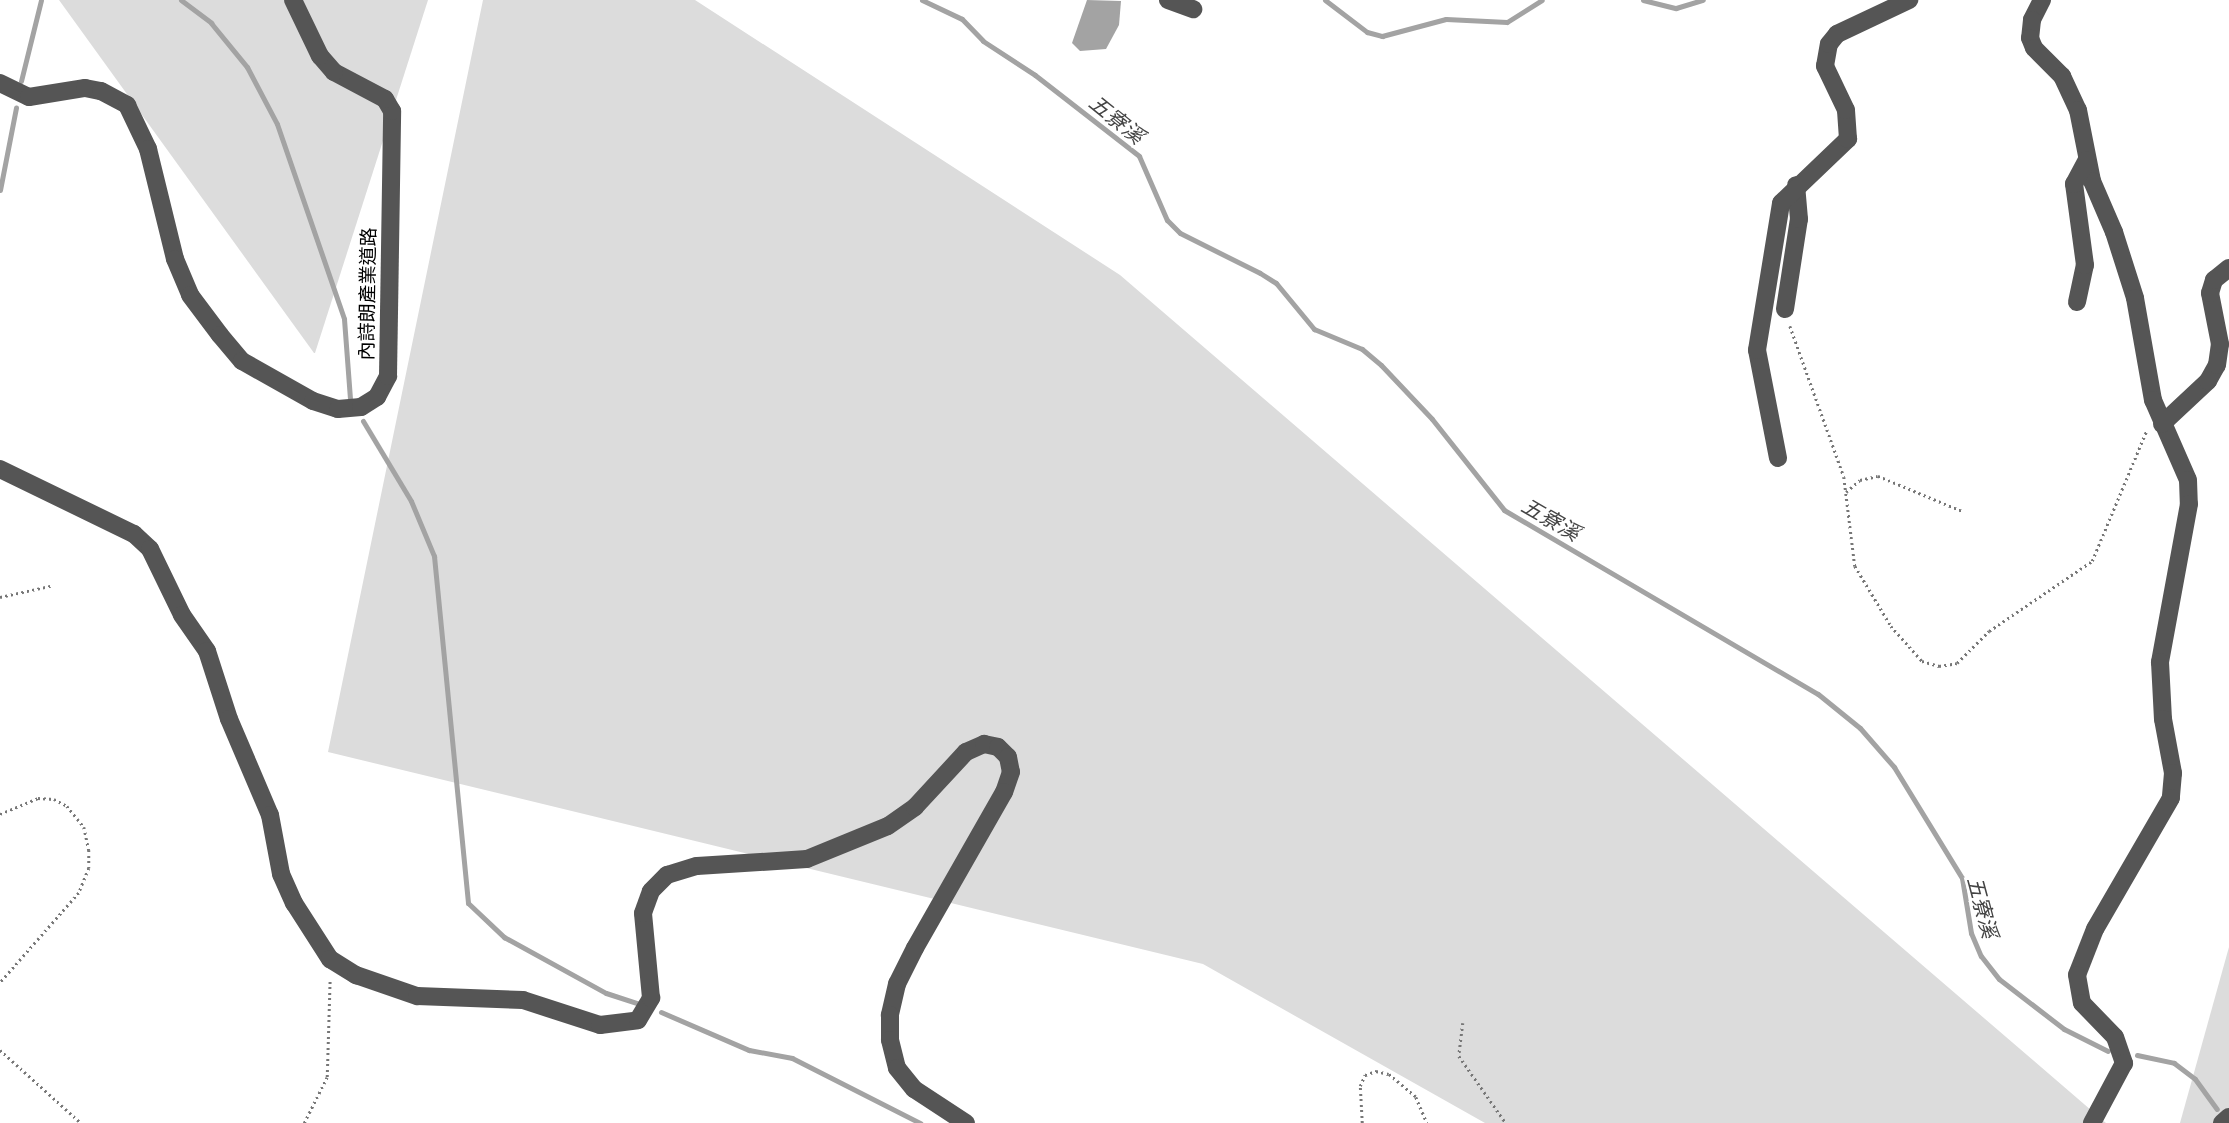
<!DOCTYPE html>
<html>
<head>
<meta charset="utf-8">
<style>
	body { margin:0 }
	#map { position:relative; width:2229px; height:1123px; overflow:hidden; background:#fff; font-family:Manrope,"Noto Sans TC",sans-serif }
	div>[style] { position:absolute }
	[style*='--x'] { left:calc(var(--x)*1px); top:calc(var(--y)*1px); width:calc(var(--w)*1px); rotate:calc(var(--a)*1deg) }
	.green>* { inset:0; background:#dcdcdc }
	.water>* { inset:0; background:#a3a3a3 }
	.stream>* { height:5px; margin:-2.5px; padding:0 2.5px; transform-origin:2.5px; border-radius:2.5px; background:#a3a3a3 }
	.path>* { height:2.5px; margin-top:-1.25px; transform-origin:0; background:repeating-linear-gradient(90deg,#777 0 2px,transparent 0 5.5px) }
	.minor>* { height:18px; margin:-9px; padding:0 9px; transform-origin:9px; border-radius:9px; background:#555 }
	span { translate:-50% -50%; white-space:nowrap; text-align:center; line-height:1.15; -webkit-text-stroke:5px #fff; paint-order:stroke }
	.street-label { font-size:19px; color:#000 }
	.water-label { font-size:21px; color:#444; font-style:italic }
</style>
</head>
<body>
<div id="map">
	<div class="green">
		<i style="clip-path:polygon(59px 0,428px 0,315px 353px,314px 353px)"></i>
		<i style="clip-path:polygon(483px 0,695px 0,1120px 275px,2106px 1123px,1485px 1123px,1203px 964px,328px 752px)"></i>
		<i style="clip-path:polygon(2229px 947px,2229px 1123px,2180px 1123px)"></i>
	</div>
	<div class="water">
		<i style="clip-path:polygon(1087px 0,1121px 1px,1119px 25px,1106px 49px,1080px 51px,1072px 43px)"></i>
	</div>
	<div class="stream">
		<i style="--x:181;--y:0;--w:38;--a:37"></i>
		<i style="--x:211;--y:23;--w:57;--a:50.7"></i>
		<i style="--x:247;--y:67;--w:64;--a:62.2"></i>
		<i style="--x:277;--y:124;--w:206;--a:71"></i>
		<i style="--x:344;--y:319;--w:79;--a:85.7"></i>
		<i style="--x:922;--y:0;--w:44;--a:25.4"></i>
		<i style="--x:962;--y:19;--w:30;--a:46"></i>
		<i style="--x:983;--y:41;--w:62;--a:33.2"></i>
		<i style="--x:1035;--y:75;--w:132;--a:37.9"></i>
		<i style="--x:1139;--y:156;--w:70;--a:66.4"></i>
		<i style="--x:1167;--y:220;--w:18;--a:45"></i>
		<i style="--x:1180;--y:233;--w:89;--a:26.6"></i>
		<i style="--x:1260;--y:273;--w:19;--a:32"></i>
		<i style="--x:1276;--y:283;--w:60;--a:50.4"></i>
		<i style="--x:1314;--y:329;--w:52;--a:22.6"></i>
		<i style="--x:1362;--y:349;--w:25;--a:40"></i>
		<i style="--x:1381;--y:365;--w:74;--a:46.6"></i>
		<i style="--x:1432;--y:419;--w:116;--a:51.6"></i>
		<i style="--x:1504;--y:510;--w:364;--a:30.4"></i>
		<i style="--x:1818;--y:694;--w:54;--a:39"></i>
		<i style="--x:1860;--y:728;--w:52;--a:48.9"></i>
		<i style="--x:1894;--y:767;--w:130;--a:58.5"></i>
		<i style="--x:1962;--y:878;--w:56;--a:80.7"></i>
		<i style="--x:1971;--y:933;--w:25;--a:67"></i>
		<i style="--x:1981;--y:956;--w:29;--a:52"></i>
		<i style="--x:1999;--y:979;--w:82;--a:37.6"></i>
		<i style="--x:2064;--y:1029;--w:49;--a:26.6"></i>
		<i style="--x:1325;--y:0;--w:53;--a:37.3"></i>
		<i style="--x:1367;--y:32;--w:16;--a:15"></i>
		<i style="--x:1382;--y:36;--w:66;--a:-14.9"></i>
		<i style="--x:1446;--y:19;--w:61;--a:2.8"></i>
		<i style="--x:1507;--y:22;--w:41;--a:-32.2"></i>
		<i style="--x:1643;--y:0;--w:34;--a:14"></i>
		<i style="--x:1676;--y:8;--w:28;--a:-17"></i>
		<i style="--x:21;--y:81;--w:83;--a:-76.1"></i>
		<i style="--x:0;--y:190;--w:84;--a:-79"></i>
		<i style="--x:363;--y:421;--w:93;--a:59"></i>
		<i style="--x:411;--y:501;--w:60;--a:67.3"></i>
		<i style="--x:434;--y:556;--w:349;--a:84.4"></i>
		<i style="--x:468;--y:903;--w:50;--a:43.4"></i>
		<i style="--x:504;--y:937;--w:116;--a:28.8"></i>
		<i style="--x:606;--y:993;--w:35;--a:18"></i>
		<i style="--x:661;--y:1012;--w:96;--a:23.4"></i>
		<i style="--x:749;--y:1050;--w:44;--a:10.5"></i>
		<i style="--x:792;--y:1058;--w:144;--a:26.9"></i>
		<i style="--x:2137;--y:1055;--w:38;--a:12"></i>
		<i style="--x:2174;--y:1063;--w:26;--a:37"></i>
		<i style="--x:2195;--y:1079;--w:37;--a:54"></i>
	</div>
	<div class="path">
		<i style="--x:1790;--y:326;--w:160;--a:70.3"></i>
		<i style="--x:1844;--y:477;--w:90;--a:83"></i>
		<i style="--x:1855;--y:566;--w:70;--a:59"></i>
		<i style="--x:1891;--y:626;--w:47;--a:48.5"></i>
		<i style="--x:1922;--y:661;--w:18;--a:16"></i>
		<i style="--x:1939;--y:666;--w:18;--a:-9"></i>
		<i style="--x:1957;--y:663;--w:45;--a:-45"></i>
		<i style="--x:1989;--y:631;--w:125;--a:-34.2"></i>
		<i style="--x:2092;--y:561;--w:140;--a:-67.3"></i>
		<i style="--x:1846;--y:492;--w:18;--a:-41"></i>
		<i style="--x:1860;--y:480;--w:18;--a:-13"></i>
		<i style="--x:1878;--y:476;--w:91;--a:22.6"></i>
		<i style="--x:0;--y:597;--w:55;--a:-12.5"></i>
		<i style="--x:0;--y:814;--w:41;--a:-22.8"></i>
		<i style="--x:38;--y:798;--w:16;--a:4"></i>
		<i style="--x:54;--y:799;--w:15;--a:28"></i>
		<i style="--x:67;--y:806;--w:27;--a:51"></i>
		<i style="--x:84;--y:827;--w:24;--a:78"></i>
		<i style="--x:89;--y:850;--w:18;--a:90"></i>
		<i style="--x:89;--y:868;--w:27;--a:112"></i>
		<i style="--x:79;--y:893;--w:120;--a:131.3"></i>
		<i style="--x:1463;--y:1023;--w:33;--a:97"></i>
		<i style="--x:1459;--y:1056;--w:82;--a:55"></i>
		<i style="--x:0;--y:1050;--w:109;--a:42"></i>
		<i style="--x:304;--y:1123;--w:51;--a:-63.4"></i>
		<i style="--x:327;--y:1077;--w:99;--a:-88.3"></i>
		<i style="--x:1362;--y:1123;--w:37;--a:-93"></i>
		<i style="--x:1360;--y:1086;--w:12;--a:-66"></i>
		<i style="--x:1365;--y:1075;--w:12;--a:-20"></i>
		<i style="--x:1376;--y:1071;--w:13;--a:13"></i>
		<i style="--x:1389;--y:1074;--w:35;--a:40"></i>
		<i style="--x:1416;--y:1097;--w:28;--a:67"></i>
	</div>
	<div class="minor">
		<i style="--x:1168;--y:0;--w:27;--a:20"></i>
		<i style="--x:2042;--y:0;--w:22;--a:117"></i>
		<i style="--x:2032;--y:20;--w:18;--a:96"></i>
		<i style="--x:2030;--y:38;--w:11;--a:68"></i>
		<i style="--x:2034;--y:48;--w:40;--a:45"></i>
		<i style="--x:2062;--y:76;--w:38;--a:65"></i>
		<i style="--x:2078;--y:110;--w:72;--a:78.8"></i>
		<i style="--x:2092;--y:181;--w:56;--a:66.7"></i>
		<i style="--x:2114;--y:232;--w:69;--a:72.3"></i>
		<i style="--x:2135;--y:298;--w:104;--a:80"></i>
		<i style="--x:2153;--y:400;--w:87;--a:66.4"></i>
		<i style="--x:2188;--y:480;--w:24;--a:88"></i>
		<i style="--x:2189;--y:504;--w:161;--a:100.4"></i>
		<i style="--x:2160;--y:662;--w:57;--a:87"></i>
		<i style="--x:2163;--y:719;--w:55;--a:79.5"></i>
		<i style="--x:2173;--y:773;--w:25;--a:95"></i>
		<i style="--x:2171;--y:798;--w:151;--a:120.1"></i>
		<i style="--x:2095;--y:929;--w:49;--a:111.4"></i>
		<i style="--x:2077;--y:975;--w:28;--a:80"></i>
		<i style="--x:2082;--y:1003;--w:47;--a:45.9"></i>
		<i style="--x:2115;--y:1037;--w:28;--a:71"></i>
		<i style="--x:2124;--y:1063;--w:68;--a:118.1"></i>
		<i style="--x:0;--y:83;--w:32;--a:26"></i>
		<i style="--x:29;--y:97;--w:57;--a:-9.1"></i>
		<i style="--x:85;--y:88;--w:16;--a:11"></i>
		<i style="--x:101;--y:91;--w:30;--a:28"></i>
		<i style="--x:127;--y:105;--w:49;--a:64.5"></i>
		<i style="--x:148;--y:149;--w:113;--a:76.2"></i>
		<i style="--x:175;--y:259;--w:39;--a:67"></i>
		<i style="--x:190;--y:295;--w:50;--a:53.1"></i>
		<i style="--x:220;--y:335;--w:34;--a:50"></i>
		<i style="--x:242;--y:361;--w:81;--a:29.4"></i>
		<i style="--x:313;--y:401;--w:26;--a:18"></i>
		<i style="--x:338;--y:409;--w:23;--a:-5"></i>
		<i style="--x:361;--y:407;--w:19;--a:-32"></i>
		<i style="--x:377;--y:397;--w:24;--a:-62"></i>
		<i style="--x:388;--y:376;--w:265;--a:-89.1"></i>
		<i style="--x:392;--y:111;--w:14;--a:-120"></i>
		<i style="--x:385;--y:99;--w:58;--a:-152.1"></i>
		<i style="--x:334;--y:72;--w:21;--a:-131"></i>
		<i style="--x:320;--y:56;--w:62;--a:-115.7"></i>
		<i style="--x:2077;--y:302;--w:38;--a:-78"></i>
		<i style="--x:2085;--y:265;--w:82;--a:-97.7"></i>
		<i style="--x:2074;--y:184;--w:27;--a:-62"></i>
		<i style="--x:1785;--y:309;--w:91;--a:-81.2"></i>
		<i style="--x:1799;--y:219;--w:34;--a:-95"></i>
		<i style="--x:2162;--y:424;--w:63;--a:-43.1"></i>
		<i style="--x:2208;--y:381;--w:18;--a:-61"></i>
		<i style="--x:2217;--y:365;--w:21;--a:-82"></i>
		<i style="--x:2220;--y:344;--w:52;--a:-101.1"></i>
		<i style="--x:2210;--y:293;--w:14;--a:-73"></i>
		<i style="--x:2214;--y:280;--w:19;--a:-39"></i>
		<i style="--x:1778;--y:458;--w:110;--a:-101"></i>
		<i style="--x:1757;--y:350;--w:149;--a:-80.7"></i>
		<i style="--x:1781;--y:203;--w:93;--a:-43.7"></i>
		<i style="--x:1848;--y:139;--w:29;--a:-94"></i>
		<i style="--x:1846;--y:110;--w:49;--a:-115.5"></i>
		<i style="--x:1825;--y:66;--w:22;--a:-80"></i>
		<i style="--x:1829;--y:44;--w:13;--a:-51"></i>
		<i style="--x:1837;--y:34;--w:80;--a:-25.3"></i>
		<i style="--x:0;--y:469;--w:149;--a:25.9"></i>
		<i style="--x:134;--y:534;--w:22;--a:43"></i>
		<i style="--x:150;--y:549;--w:73;--a:64.1"></i>
		<i style="--x:182;--y:615;--w:44;--a:55.2"></i>
		<i style="--x:207;--y:651;--w:71;--a:72.1"></i>
		<i style="--x:229;--y:719;--w:104;--a:66.9"></i>
		<i style="--x:270;--y:815;--w:60;--a:79.4"></i>
		<i style="--x:281;--y:874;--w:32;--a:66"></i>
		<i style="--x:294;--y:903;--w:67;--a:57.3"></i>
		<i style="--x:330;--y:959;--w:31;--a:32"></i>
		<i style="--x:356;--y:975;--w:65;--a:19"></i>
		<i style="--x:417;--y:996;--w:106;--a:2.2"></i>
		<i style="--x:523;--y:1000;--w:81;--a:18"></i>
		<i style="--x:600;--y:1025;--w:38;--a:-7"></i>
		<i style="--x:638;--y:1020;--w:26;--a:-59"></i>
		<i style="--x:651;--y:998;--w:85;--a:-95.4"></i>
		<i style="--x:643;--y:913;--w:23;--a:-70"></i>
		<i style="--x:651;--y:891;--w:23;--a:-45"></i>
		<i style="--x:667;--y:875;--w:31;--a:-17"></i>
		<i style="--x:697;--y:866;--w:110;--a:-3.6"></i>
		<i style="--x:807;--y:859;--w:87;--a:-22.2"></i>
		<i style="--x:888;--y:826;--w:33;--a:-35"></i>
		<i style="--x:915;--y:807;--w:75;--a:-47.2"></i>
		<i style="--x:966;--y:752;--w:20;--a:-24"></i>
		<i style="--x:984;--y:744;--w:14;--a:12"></i>
		<i style="--x:998;--y:747;--w:14;--a:45"></i>
		<i style="--x:1008;--y:757;--w:15;--a:79"></i>
		<i style="--x:1011;--y:772;--w:21;--a:109"></i>
		<i style="--x:1004;--y:792;--w:180;--a:119.7"></i>
		<i style="--x:915;--y:948;--w:40;--a:116.6"></i>
		<i style="--x:897;--y:984;--w:32;--a:103"></i>
		<i style="--x:890;--y:1015;--w:25;--a:90"></i>
		<i style="--x:890;--y:1040;--w:29;--a:76"></i>
		<i style="--x:897;--y:1068;--w:27;--a:51"></i>
		<i style="--x:914;--y:1089;--w:62;--a:33.2"></i>
		<i style="--x:2222;--y:1123;--w:9;--a:-41"></i>
	</div>
	<div class="street-label">
		<span style="left:368px;top:294px;rotate:-89deg">內詩朗產業道路</span>
	</div>
	<div class="water-label">
		<span style="left:1117px;top:119px;rotate:39deg">五寮溪</span>
		<span style="left:1551px;top:519px;rotate:30deg">五寮溪</span>
		<span style="left:1983px;top:907px;rotate:75deg">五寮溪</span>
	</div>
</div>
</body>
</html>
